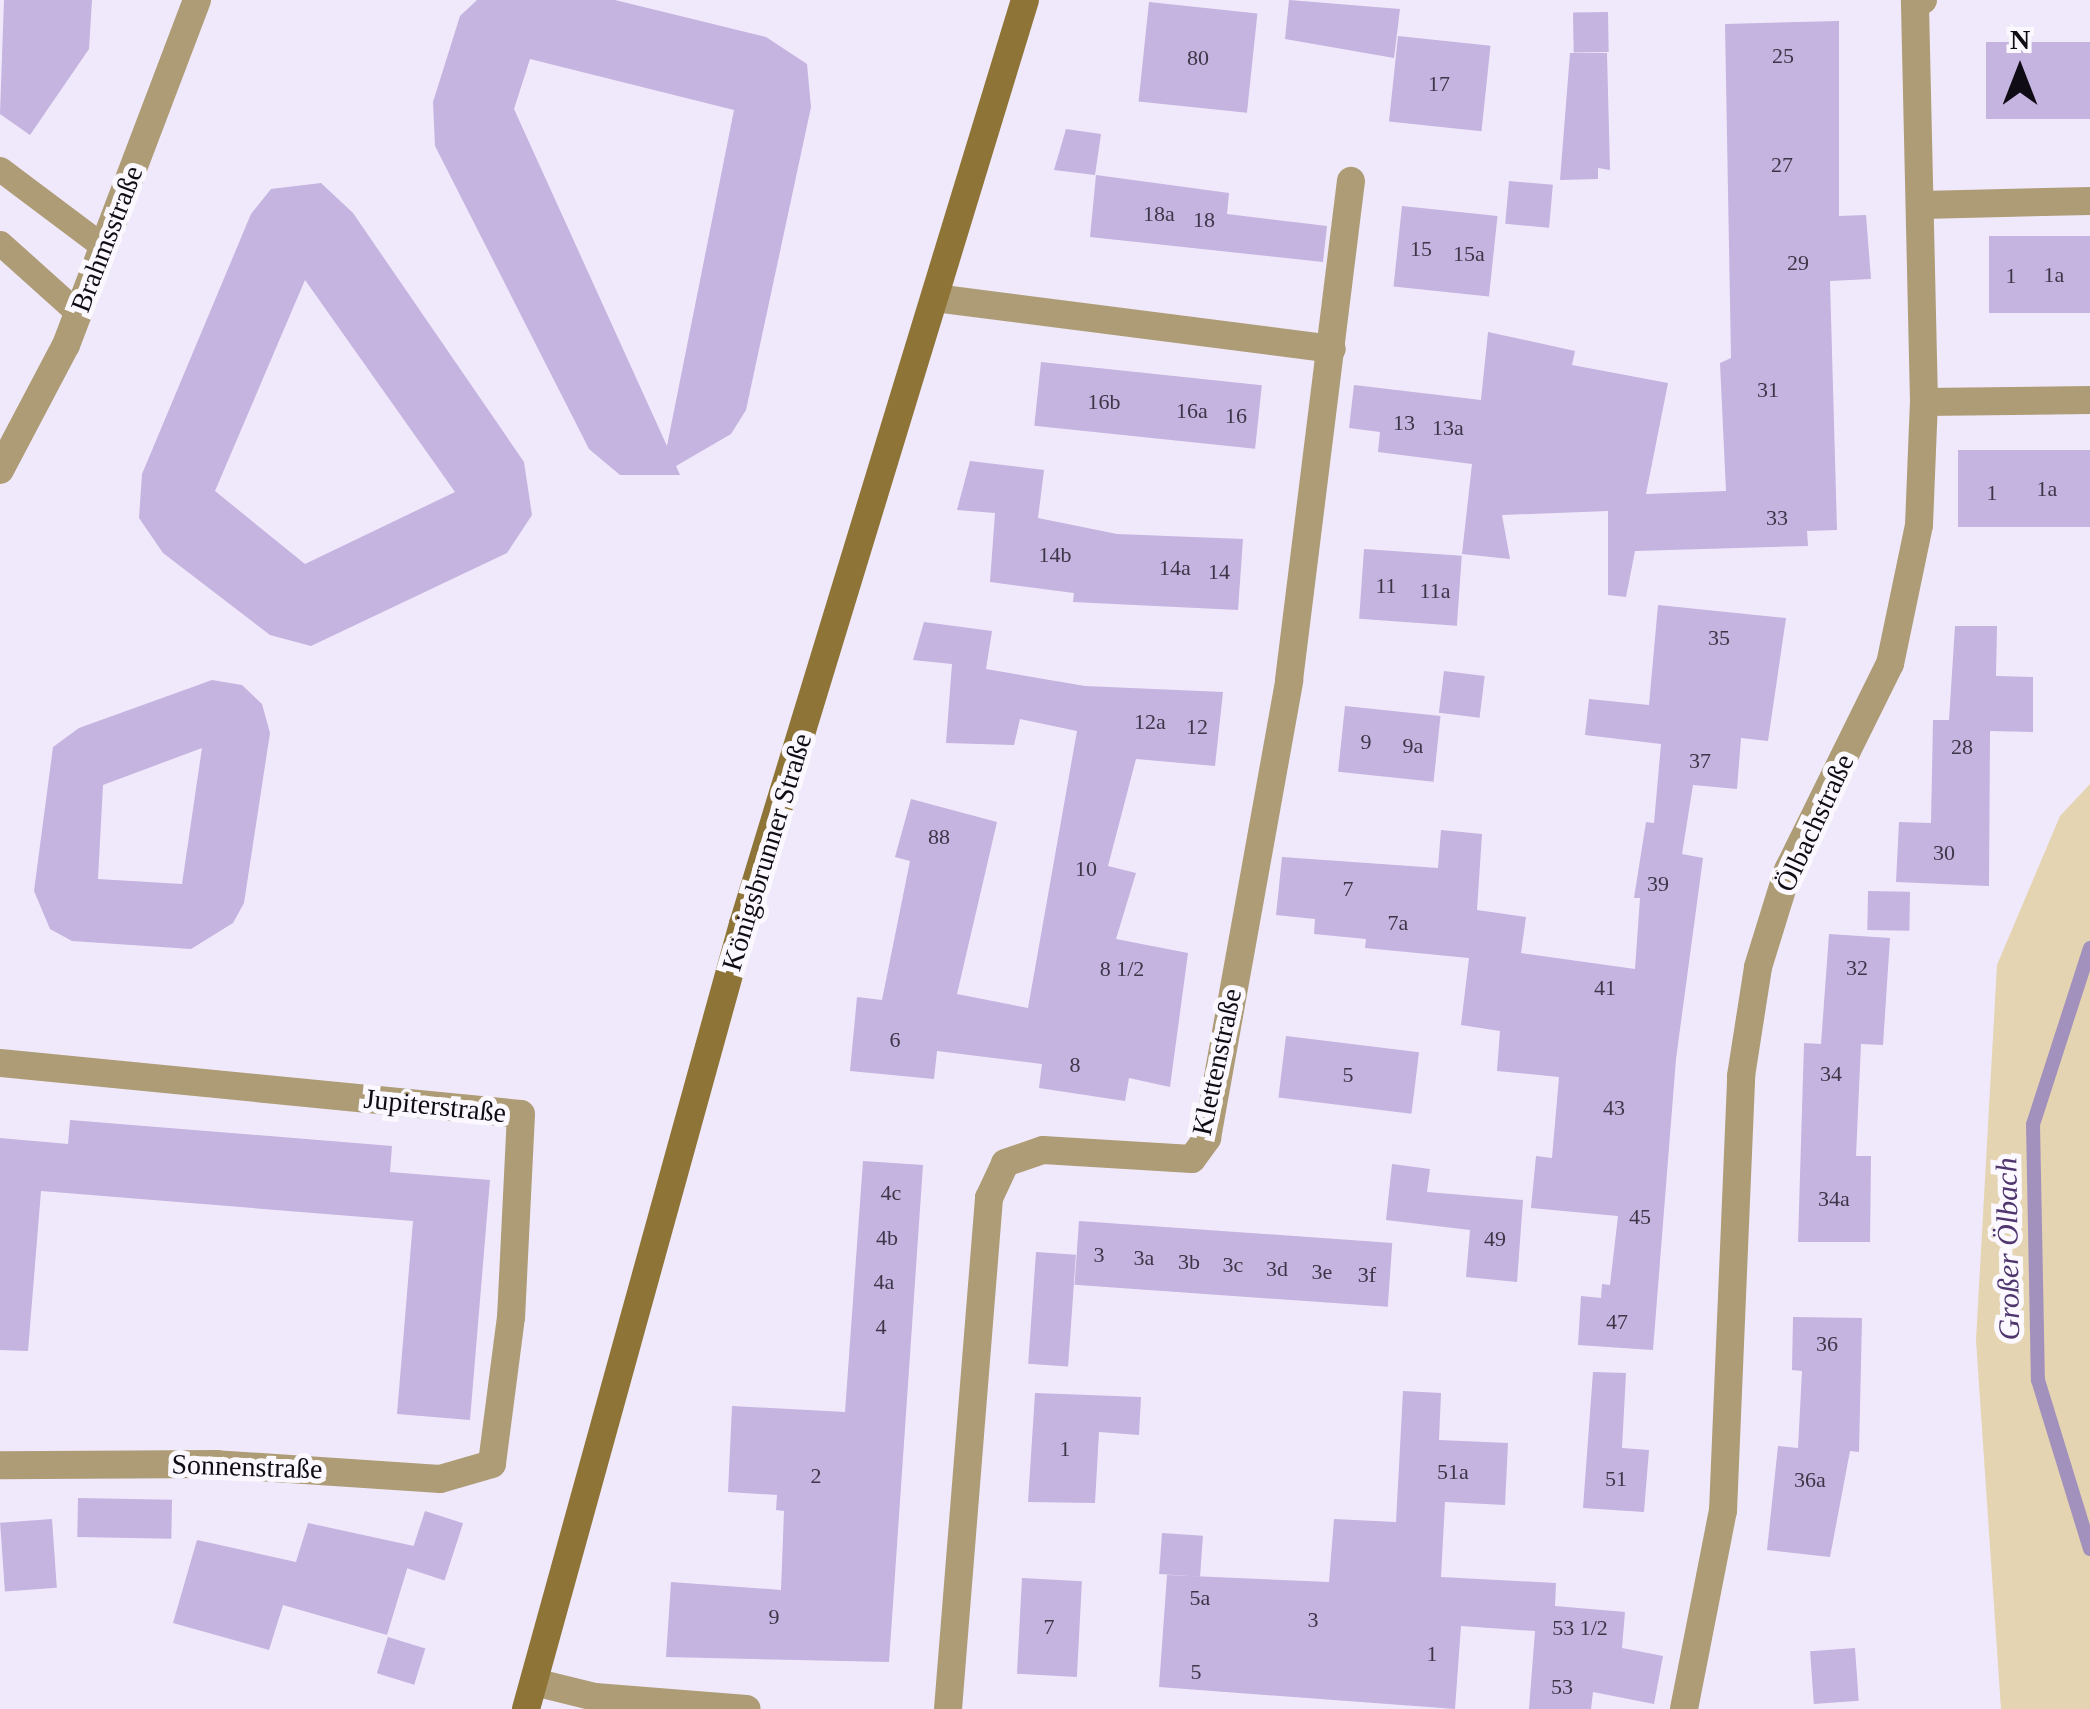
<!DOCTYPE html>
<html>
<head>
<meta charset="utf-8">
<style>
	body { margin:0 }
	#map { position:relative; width:2090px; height:1709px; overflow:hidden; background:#f0e9fb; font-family:Georgia,serif }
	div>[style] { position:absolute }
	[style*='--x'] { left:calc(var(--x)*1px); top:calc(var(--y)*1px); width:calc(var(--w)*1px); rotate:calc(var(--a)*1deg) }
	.green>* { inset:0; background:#e4d4b1 }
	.stream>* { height:14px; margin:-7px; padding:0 7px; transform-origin:7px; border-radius:7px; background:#a391bd }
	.building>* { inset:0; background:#c5b3e0; transform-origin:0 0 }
	.service>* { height:25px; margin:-12.5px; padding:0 12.5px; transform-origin:12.5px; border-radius:12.5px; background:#ad9c75 }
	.minor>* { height:28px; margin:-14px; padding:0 14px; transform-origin:14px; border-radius:14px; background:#ad9c75 }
	.secondary>* { height:28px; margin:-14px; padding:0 14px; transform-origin:14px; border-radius:14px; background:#8e7437 }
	span { translate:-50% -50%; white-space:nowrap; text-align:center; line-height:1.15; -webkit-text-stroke:10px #fbf9ff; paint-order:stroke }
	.number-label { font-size:22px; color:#3d3648 }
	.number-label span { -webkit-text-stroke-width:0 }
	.street-label { font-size:28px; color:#100c16 }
	.water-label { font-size:30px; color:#4f366e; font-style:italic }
	.north { position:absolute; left:1970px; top:20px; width:100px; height:100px; -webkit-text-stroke:8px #fbf9ff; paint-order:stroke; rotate:0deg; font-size:28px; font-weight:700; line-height:40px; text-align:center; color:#100c16 }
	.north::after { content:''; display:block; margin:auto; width:35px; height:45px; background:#100c16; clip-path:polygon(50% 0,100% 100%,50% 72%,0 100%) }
</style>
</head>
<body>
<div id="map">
	<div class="green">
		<i style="clip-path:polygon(2090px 784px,2090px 1709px,2001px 1709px,1976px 1340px,1997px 965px,2060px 816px)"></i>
	</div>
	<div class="stream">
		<i style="--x:2090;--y:948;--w:185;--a:107.9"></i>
		<i style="--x:2033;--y:1124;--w:256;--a:88.9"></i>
		<i style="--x:2038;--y:1380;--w:177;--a:72.9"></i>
	</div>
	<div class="building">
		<i style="clip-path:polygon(4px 0,92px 0,89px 49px,30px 135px,0 114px)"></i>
		<i style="clip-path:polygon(evenodd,477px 0,615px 0,766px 37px,807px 64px,811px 107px,746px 410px,731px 434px,676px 466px,680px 475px,620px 475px,589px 449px,435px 146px,433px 102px,460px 16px,477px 0,530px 59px,734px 110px,667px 446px,514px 109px,530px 59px)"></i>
		<i style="clip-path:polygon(1289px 0,1400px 9px,1394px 58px,1285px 39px)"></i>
		<i style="left:1149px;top:2px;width:109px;height:100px;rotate:6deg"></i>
		<i style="left:1608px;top:12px;width:40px;height:35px;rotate:89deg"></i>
		<i style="clip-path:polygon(1839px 21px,1839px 216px,1866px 215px,1871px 279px,1830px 281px,1837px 530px,1807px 531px,1808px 546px,1635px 551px,1626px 597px,1608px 595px,1608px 511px,1502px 515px,1510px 559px,1462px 554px,1472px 464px,1378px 452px,1380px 432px,1349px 428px,1354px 385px,1481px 400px,1488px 332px,1575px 351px,1572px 365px,1668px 383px,1646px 494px,1726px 491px,1720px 363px,1731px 358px,1725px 24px)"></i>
		<i style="left:1398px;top:36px;width:93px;height:86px;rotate:6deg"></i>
		<i style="left:2090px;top:42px;width:77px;height:104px;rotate:90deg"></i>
		<i style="clip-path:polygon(1570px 53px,1607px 53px,1610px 170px,1598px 168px,1598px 179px,1560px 180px)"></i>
		<i style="clip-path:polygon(1066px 129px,1101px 134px,1095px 175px,1054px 170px)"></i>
		<i style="clip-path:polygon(1096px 175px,1229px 193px,1227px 214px,1327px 226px,1323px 262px,1090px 237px)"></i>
		<i style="left:1509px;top:181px;width:44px;height:43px;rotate:5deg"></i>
		<i style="clip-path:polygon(evenodd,321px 183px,353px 213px,524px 462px,532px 515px,507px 553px,311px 646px,270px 635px,163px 553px,139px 518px,142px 474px,251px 214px,271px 189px,321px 183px,305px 280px,455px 492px,305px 564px,215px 491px,305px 280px)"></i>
		<i style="left:1402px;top:206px;width:96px;height:81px;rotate:6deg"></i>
		<i style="left:2090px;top:236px;width:77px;height:101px;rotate:90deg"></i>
		<i style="left:1041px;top:362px;width:222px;height:64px;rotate:6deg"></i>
		<i style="left:2090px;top:450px;width:77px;height:132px;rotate:90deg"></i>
		<i style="clip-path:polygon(970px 461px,1044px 470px,1038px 518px,1117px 534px,1243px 539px,1238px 610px,1073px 602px,1074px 593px,990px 582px,995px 513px,957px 510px)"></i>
		<i style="left:1364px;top:549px;width:98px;height:70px;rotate:4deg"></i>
		<i style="clip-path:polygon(1658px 605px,1786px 618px,1768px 741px,1741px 738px,1737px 789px,1693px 785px,1682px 854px,1703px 858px,1676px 1059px,1653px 1350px,1578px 1345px,1581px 1296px,1601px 1298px,1602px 1284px,1610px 1285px,1618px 1216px,1531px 1208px,1536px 1156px,1552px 1158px,1559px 1077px,1497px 1071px,1500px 1031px,1461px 1025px,1469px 958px,1365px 948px,1366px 939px,1314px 934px,1315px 919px,1276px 915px,1282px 857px,1438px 868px,1441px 830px,1482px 834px,1477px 910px,1526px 917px,1521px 953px,1635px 969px,1640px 898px,1634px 898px,1646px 822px,1654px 823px,1661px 744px,1585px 735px,1589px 699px,1649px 705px)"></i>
		<i style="clip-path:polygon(924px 622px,992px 631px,986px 669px,1085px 686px,1223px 692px,1215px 766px,1136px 759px,1108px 866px,1136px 873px,1116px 939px,1188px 953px,1170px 1087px,1129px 1078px,1125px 1101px,1039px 1088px,1042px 1064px,937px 1051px,934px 1079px,850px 1071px,857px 997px,882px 1000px,910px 861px,895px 857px,911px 799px,997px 822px,957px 994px,1028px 1008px,1077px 731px,1020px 719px,1014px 745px,946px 743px,952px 664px,913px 660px)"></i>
		<i style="clip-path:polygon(1955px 626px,1997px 626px,1996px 676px,2033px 677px,2033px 732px,1990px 731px,1989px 886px,1896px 882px,1899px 822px,1931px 823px,1933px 720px,1949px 720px)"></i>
		<i style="left:1444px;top:671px;width:41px;height:42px;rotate:7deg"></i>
		<i style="clip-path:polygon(evenodd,212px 680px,242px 685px,262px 704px,270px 733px,244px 903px,233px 923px,191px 949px,72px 941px,50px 929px,34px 891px,53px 747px,79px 728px,212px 680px,202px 748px,182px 884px,98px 879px,103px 785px,202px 748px)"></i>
		<i style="left:1345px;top:706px;width:96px;height:66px;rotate:6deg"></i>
		<i style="left:1868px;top:891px;width:42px;height:39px;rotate:1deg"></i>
		<i style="clip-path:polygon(1829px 934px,1890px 938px,1883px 1045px,1861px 1044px,1856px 1156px,1871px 1156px,1870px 1242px,1798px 1242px,1804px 1043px,1821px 1044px)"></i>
		<i style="left:1286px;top:1036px;width:134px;height:62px;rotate:7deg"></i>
		<i style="clip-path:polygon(70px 1120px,392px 1146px,390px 1172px,490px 1180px,470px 1420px,397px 1414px,413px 1221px,41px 1191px,28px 1351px,0 1350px,0 1138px,68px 1144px)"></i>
		<i style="clip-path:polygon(863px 1161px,923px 1165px,889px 1662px,666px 1657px,671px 1582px,781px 1590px,784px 1511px,776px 1510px,777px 1495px,728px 1492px,732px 1406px,845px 1412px)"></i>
		<i style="clip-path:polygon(1392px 1164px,1430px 1169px,1427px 1192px,1523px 1200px,1517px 1282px,1466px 1277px,1470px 1230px,1386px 1220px)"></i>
		<i style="left:1079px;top:1221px;width:314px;height:64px;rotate:4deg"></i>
		<i style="left:1036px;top:1252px;width:40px;height:112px;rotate:4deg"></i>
		<i style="clip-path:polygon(1793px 1317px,1862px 1318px,1859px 1452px,1850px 1451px,1830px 1557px,1767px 1550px,1778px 1446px,1798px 1448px,1802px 1371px,1792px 1370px)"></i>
		<i style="clip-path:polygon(1593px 1372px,1626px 1373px,1622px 1448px,1649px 1450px,1644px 1512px,1583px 1508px)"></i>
		<i style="clip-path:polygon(1403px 1391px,1441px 1393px,1439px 1440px,1508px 1443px,1505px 1505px,1445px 1502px,1441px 1577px,1556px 1583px,1555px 1606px,1625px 1612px,1622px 1648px,1663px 1656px,1654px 1704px,1593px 1692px,1591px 1709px,1529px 1709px,1535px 1631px,1461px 1626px,1455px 1709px,1159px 1687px,1167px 1575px,1329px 1582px,1334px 1519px,1396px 1522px)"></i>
		<i style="clip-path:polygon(1035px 1393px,1141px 1397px,1139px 1435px,1099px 1432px,1095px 1503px,1028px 1502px)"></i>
		<i style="left:78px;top:1498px;width:94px;height:39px;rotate:1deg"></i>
		<i style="left:425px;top:1511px;width:40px;height:60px;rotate:18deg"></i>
		<i style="left:52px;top:1519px;width:69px;height:52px;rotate:86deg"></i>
		<i style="clip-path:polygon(308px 1523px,414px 1546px,387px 1635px,283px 1605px,269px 1650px,173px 1623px,197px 1540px,296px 1562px)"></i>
		<i style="left:1162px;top:1533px;width:41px;height:41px;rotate:4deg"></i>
		<i style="left:1022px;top:1578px;width:60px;height:96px;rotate:3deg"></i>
		<i style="left:388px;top:1637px;width:39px;height:38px;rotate:17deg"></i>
		<i style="left:1855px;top:1648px;width:53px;height:45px;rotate:86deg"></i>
	</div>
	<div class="service">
		<i style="--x:0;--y:169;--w:130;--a:36.9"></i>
		<i style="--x:0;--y:243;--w:106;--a:41.9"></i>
	</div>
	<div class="minor">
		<i style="--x:1922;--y:205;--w:168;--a:-1.4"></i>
		<i style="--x:935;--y:298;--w:400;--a:7.3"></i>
		<i style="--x:1924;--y:402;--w:166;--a:-0.7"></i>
		<i style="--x:0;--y:470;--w:141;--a:-62.2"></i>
		<i style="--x:66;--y:345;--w:369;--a:-69.2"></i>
		<i style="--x:0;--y:1063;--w:523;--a:5.59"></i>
		<i style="--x:521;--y:1114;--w:203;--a:92.8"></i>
		<i style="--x:511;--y:1317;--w:148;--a:97.4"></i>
		<i style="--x:492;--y:1464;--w:54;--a:163.9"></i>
		<i style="--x:440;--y:1479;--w:224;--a:-176.2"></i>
		<i style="--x:217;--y:1464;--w:217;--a:179.7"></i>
		<i style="--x:534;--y:1682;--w:63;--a:13.8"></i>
		<i style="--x:595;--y:1697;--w:152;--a:4.5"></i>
		<i style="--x:948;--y:1709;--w:513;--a:-85.41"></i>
		<i style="--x:989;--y:1198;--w:38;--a:-65"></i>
		<i style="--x:1005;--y:1163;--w:40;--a:-18.9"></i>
		<i style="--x:1043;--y:1150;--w:149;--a:3.5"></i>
		<i style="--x:1192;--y:1159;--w:26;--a:-54"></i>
		<i style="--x:1207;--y:1138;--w:465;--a:-79.8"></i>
		<i style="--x:1289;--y:680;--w:503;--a:-82.92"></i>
		<i style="--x:1684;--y:1709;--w:202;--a:-78.9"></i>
		<i style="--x:1723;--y:1511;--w:435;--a:-87.6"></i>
		<i style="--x:1741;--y:1076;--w:110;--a:-81.1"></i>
		<i style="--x:1758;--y:967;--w:102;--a:-72.8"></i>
		<i style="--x:1788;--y:870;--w:230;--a:-63.7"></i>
		<i style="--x:1890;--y:664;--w:142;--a:-78.2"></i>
		<i style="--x:1919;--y:525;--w:123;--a:-87.7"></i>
		<i style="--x:1924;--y:402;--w:402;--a:-91.3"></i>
		<i style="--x:1915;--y:0;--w:8;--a:0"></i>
	</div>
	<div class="secondary">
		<i style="--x:526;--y:1709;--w:814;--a:-74.55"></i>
		<i style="--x:743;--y:924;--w:966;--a:-73.03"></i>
	</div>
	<div class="number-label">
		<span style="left:1783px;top:56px">25</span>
		<span style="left:1198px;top:58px">80</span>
		<span style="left:1439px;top:84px">17</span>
		<span style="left:1782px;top:165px">27</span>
		<span style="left:1159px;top:214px">18a</span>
		<span style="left:1204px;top:220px">18</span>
		<span style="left:1421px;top:249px">15</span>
		<span style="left:1469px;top:254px">15a</span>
		<span style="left:1798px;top:263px">29</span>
		<span style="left:2054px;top:275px">1a</span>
		<span style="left:2011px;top:276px">1</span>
		<span style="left:1768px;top:390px">31</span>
		<span style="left:1104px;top:402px">16b</span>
		<span style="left:1192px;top:411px">16a</span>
		<span style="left:1236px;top:416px">16</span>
		<span style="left:1404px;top:423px">13</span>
		<span style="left:1448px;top:428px">13a</span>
		<span style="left:2047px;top:489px">1a</span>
		<span style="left:1992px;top:493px">1</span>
		<span style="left:1777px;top:518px">33</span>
		<span style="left:1055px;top:555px">14b</span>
		<span style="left:1175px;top:568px">14a</span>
		<span style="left:1219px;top:572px">14</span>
		<span style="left:1386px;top:586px">11</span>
		<span style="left:1435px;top:591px">11a</span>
		<span style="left:1719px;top:638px">35</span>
		<span style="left:1150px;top:722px">12a</span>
		<span style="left:1197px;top:727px">12</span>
		<span style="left:1366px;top:742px">9</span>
		<span style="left:1413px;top:746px">9a</span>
		<span style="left:1962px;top:747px">28</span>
		<span style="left:1700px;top:761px">37</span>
		<span style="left:939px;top:837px">88</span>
		<span style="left:1944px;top:853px">30</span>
		<span style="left:1086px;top:869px">10</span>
		<span style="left:1658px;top:884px">39</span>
		<span style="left:1348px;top:889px">7</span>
		<span style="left:1398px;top:923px">7a</span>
		<span style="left:1857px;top:968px">32</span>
		<span style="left:1122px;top:969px">8 1/2</span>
		<span style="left:1605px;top:988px">41</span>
		<span style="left:895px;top:1040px">6</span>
		<span style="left:1075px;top:1065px">8</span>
		<span style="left:1831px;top:1074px">34</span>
		<span style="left:1348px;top:1075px">5</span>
		<span style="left:1614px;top:1108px">43</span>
		<span style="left:891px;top:1193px">4c</span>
		<span style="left:1834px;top:1199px">34a</span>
		<span style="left:1640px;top:1217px">45</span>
		<span style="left:887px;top:1238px">4b</span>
		<span style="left:1495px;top:1239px">49</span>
		<span style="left:1099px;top:1255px">3</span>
		<span style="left:1144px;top:1258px">3a</span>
		<span style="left:1189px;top:1262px">3b</span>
		<span style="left:1233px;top:1265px">3c</span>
		<span style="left:1277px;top:1269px">3d</span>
		<span style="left:1322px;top:1272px">3e</span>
		<span style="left:1367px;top:1275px">3f</span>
		<span style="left:884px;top:1282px">4a</span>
		<span style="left:1617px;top:1322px">47</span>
		<span style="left:881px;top:1327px">4</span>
		<span style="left:1827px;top:1344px">36</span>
		<span style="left:1065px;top:1449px">1</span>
		<span style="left:1453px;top:1472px">51a</span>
		<span style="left:816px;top:1476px">2</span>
		<span style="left:1616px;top:1479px">51</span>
		<span style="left:1810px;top:1480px">36a</span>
		<span style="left:1200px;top:1598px">5a</span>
		<span style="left:774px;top:1617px">9</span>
		<span style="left:1313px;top:1620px">3</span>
		<span style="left:1049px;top:1627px">7</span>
		<span style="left:1580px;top:1628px">53 1/2</span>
		<span style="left:1432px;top:1654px">1</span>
		<span style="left:1196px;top:1672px">5</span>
		<span style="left:1562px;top:1687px">53</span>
	</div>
	<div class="street-label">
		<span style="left:107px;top:239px;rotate:-69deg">Brahmsstraße</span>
		<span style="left:1815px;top:823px;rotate:-65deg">Ölbachstraße</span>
		<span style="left:767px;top:852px;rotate:-73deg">Königsbrunner Straße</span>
		<span style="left:1217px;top:1062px;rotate:-78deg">Klettenstraße</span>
		<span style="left:435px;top:1106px;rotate:6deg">Jupiterstraße</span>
		<span style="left:247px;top:1467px;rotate:2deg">Sonnenstraße</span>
	</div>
	<div class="water-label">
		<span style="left:2008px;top:1249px;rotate:-91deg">Großer Ölbach</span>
	</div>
	<div class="north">N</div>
</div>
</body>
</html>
